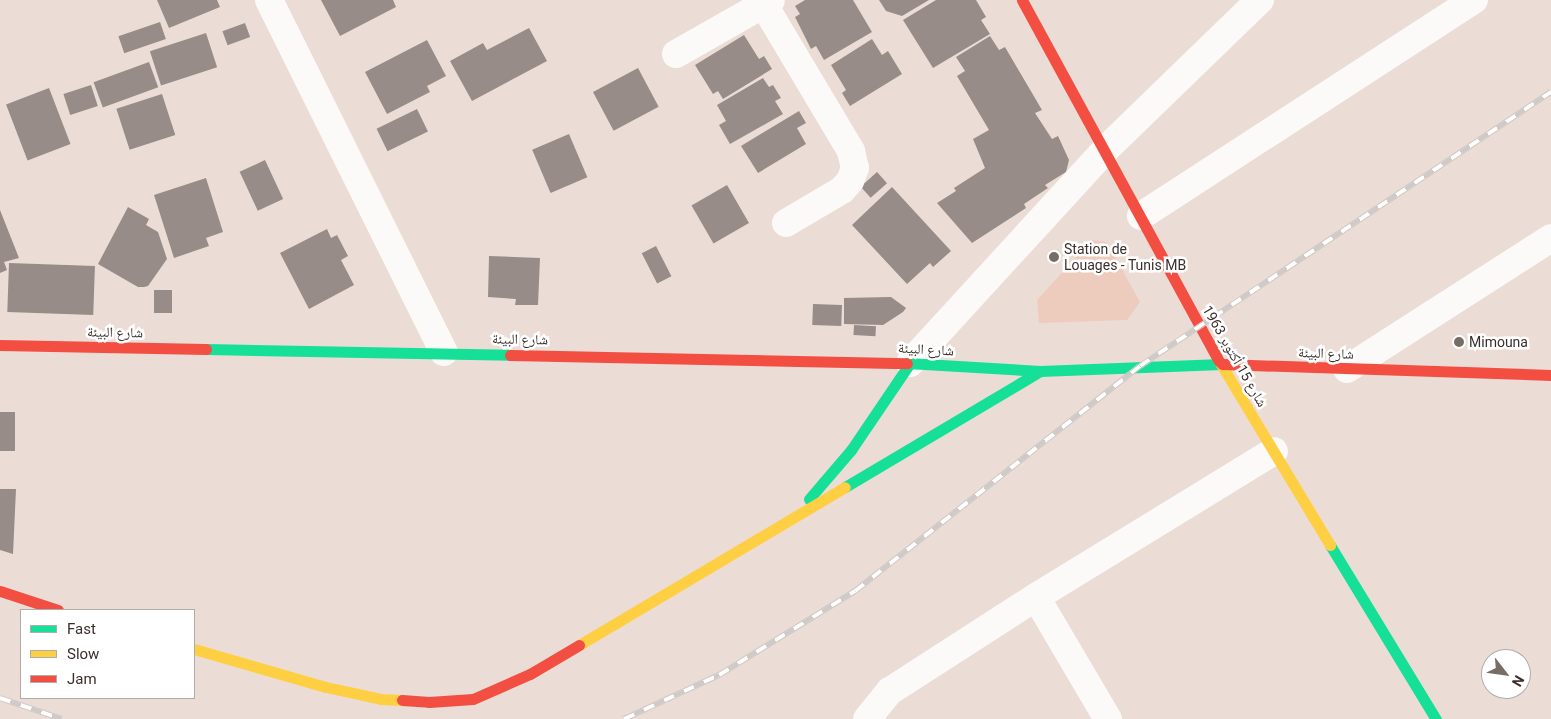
<!DOCTYPE html>
<html>
<head>
<meta charset="utf-8">
<style>
	body { margin:0 }
	#map { position:relative; width:1551px; height:719px; overflow:hidden; background:#ecdcd6; font-family:Roboto,"Noto Naskh Arabic",sans-serif }
	div>[style] { position:absolute }
	[style*='--x'] { left:calc(var(--x)*1px); top:calc(var(--y)*1px); width:calc(var(--w)*1px); rotate:calc(var(--a)*1deg) }
	.green>* { inset:0; background:#edccbe }
	.building>* { inset:0; background:#978c87; transform-origin:0 0 }
	.street>* { height:28px; margin:-14px; padding:0 14px; transform-origin:14px; border-radius:14px; background:#fcfaf9 }
	.fast>* { height:11px; margin:-5.5px; padding:0 5.5px; transform-origin:5.5px; border-radius:5.5px; background:#16e098 }
	.slow>* { height:11px; margin:-5.5px; padding:0 5.5px; transform-origin:5.5px; border-radius:5.5px; background:#ffcf43 }
	.jam>* { height:11px; margin:-5.5px; padding:0 5.5px; transform-origin:5.5px; border-radius:5.5px; background:#f24e42 }
	.rail>* { height:5.5px; margin-top:-2.75px; transform-origin:0; background:repeating-linear-gradient(90deg,#fff 0 11px,#cfcac8 0 22px); box-sizing:border-box; border-block:1px solid #cfcac8 }
	.dots>* { width:14px; height:14px; translate:-50% -50%; box-sizing:border-box; border:2px solid #fff; border-radius:50% }
	span { translate:-50% -50%; white-space:nowrap; text-align:center; line-height:1.15; -webkit-text-stroke:5px #fff; paint-order:stroke }
	.poi-label { font-size:14px; color:#3a2f2b }
	.left { translate:0 -50%; text-align:left }
	.street-label { font-size:14px; color:#3a2f2b }
	.legend { position:absolute; left:20px; top:609px; width:175px; height:90px; box-sizing:border-box; background:#fff; border:1px solid #b0acaa; margin:0; padding:6px 9px; list-style:none; font-size:15px; color:#3a2f2b }
	.legend li { display:flex; align-items:center; gap:10px; height:25px }
	.legend b { width:25px; border:1px solid #b0acaa }
	.north { position:absolute; left:1481px; top:649px; width:50px; height:50px; box-sizing:border-box; background:#fff; border:1px solid #b0acaa; border-radius:50%; rotate:120deg; font-size:14px; font-weight:700; line-height:20px; text-align:center; color:#3a2f2b }
	.north::after { content:''; display:block; margin:auto; width:18px; height:22px; background:#786c67; clip-path:polygon(50% 0,100% 100%,50% 72%,0 100%) }
</style>
</head>
<body>
<div id="map">
	<div class="green">
		<i style="clip-path:polygon(1092px 240px,1107px 242px,1140px 302px,1127px 320px,1039px 323px,1037px 300px)"></i>
	</div>
	<div class="building">
		<i style="clip-path:polygon(157px 0,217px 0,220px 7px,169px 28px)"></i>
		<i style="clip-path:polygon(321px 0,393px 0,396px 7px,340px 36px)"></i>
		<i style="clip-path:polygon(805px 0,853px 0,872px 32px,824px 60px,816px 46px,811px 49px,795px 17px,800px 14px,795px 6px)"></i>
		<i style="clip-path:polygon(879px 0,929px 0,902px 16px,886px 11px)"></i>
		<i style="clip-path:polygon(936px 0,976px 0,986px 17px,981px 20px,990px 34px,933px 68px,903px 20px)"></i>
		<i style="left:160px;top:22px;width:18px;height:44px;rotate:71deg"></i>
		<i style="left:245px;top:23px;width:15px;height:24px;rotate:70deg"></i>
		<i style="clip-path:polygon(529px 28px,547px 61px,472px 101px,450px 61px,483px 43px,487px 50px)"></i>
		<i style="left:206px;top:33px;width:36px;height:59px;rotate:72deg"></i>
		<i style="clip-path:polygon(744px 35px,759px 59px,764px 56px,772px 69px,723px 99px,718px 91px,713px 94px,695px 65px)"></i>
		<i style="clip-path:polygon(990px 36px,999px 50px,1005px 47px,1042px 110px,1035px 113px,1052px 139px,1058px 136px,1069px 160px,1066px 172px,1045px 185px,1048px 188px,1024px 204px,1026px 208px,972px 243px,937px 203px,956px 191px,954px 188px,985px 168px,973px 139px,989px 130px,957px 76px,965px 71px,956px 57px)"></i>
		<i style="clip-path:polygon(872px 39px,882px 55px,888px 51px,902px 74px,850px 106px,842px 93px,846px 90px,831px 65px)"></i>
		<i style="clip-path:polygon(427px 40px,446px 76px,427px 86px,430px 92px,387px 114px,365px 72px)"></i>
		<i style="left:149px;top:62px;width:27px;height:59px;rotate:70deg"></i>
		<i style="left:638px;top:68px;width:44px;height:51px;rotate:62deg"></i>
		<i style="clip-path:polygon(763px 78px,769px 87px,773px 85px,781px 98px,775px 101px,783px 114px,730px 144px,719px 125px,726px 121px,717px 105px)"></i>
		<i style="left:91px;top:85px;width:22px;height:29px;rotate:72deg"></i>
		<i style="left:49px;top:88px;width:60px;height:46px;rotate:69deg"></i>
		<i style="left:162px;top:94px;width:43px;height:48px;rotate:72deg"></i>
		<i style="left:417px;top:109px;width:25px;height:45px;rotate:64deg"></i>
		<i style="clip-path:polygon(799px 111px,806px 123px,797px 128px,806px 144px,758px 173px,741px 146px)"></i>
		<i style="left:569px;top:134px;width:47px;height:40px;rotate:67deg"></i>
		<i style="left:265px;top:160px;width:43px;height:28px;rotate:65deg"></i>
		<i style="left:877px;top:172px;width:15px;height:22px;rotate:48deg"></i>
		<i style="clip-path:polygon(206px 178px,223px 232px,206px 238px,209px 246px,174px 258px,154px 195px)"></i>
		<i style="left:727px;top:185px;width:44px;height:41px;rotate:60deg"></i>
		<i style="clip-path:polygon(892px 187px,951px 251px,933px 267px,930px 263px,907px 284px,852px 225px)"></i>
		<i style="clip-path:polygon(128px 207px,149px 219px,146px 225px,158px 232px,167px 259px,148px 286px,144px 287px,138px 287px,98px 264px)"></i>
		<i style="clip-path:polygon(0 210px,19px 258px,4px 262px,7px 270px,0 273px)"></i>
		<i style="clip-path:polygon(327px 229px,331px 238px,337px 235px,348px 256px,341px 260px,354px 285px,309px 309px,280px 253px)"></i>
		<i style="left:656px;top:246px;width:34px;height:16px;rotate:63deg"></i>
		<i style="clip-path:polygon(489px 256px,540px 258px,538px 305px,515px 305px,516px 299px,488px 297px)"></i>
		<i style="left:9px;top:263px;width:86px;height:49px;rotate:2deg"></i>
		<i style="left:154px;top:290px;width:18px;height:23px"></i>
		<i style="clip-path:polygon(891px 297px,906px 308px,903px 312px,883px 325px,844px 324px,844px 298px)"></i>
		<i style="left:813px;top:304px;width:29px;height:21px;rotate:2deg"></i>
		<i style="left:854px;top:325px;width:22px;height:10px;rotate:3deg"></i>
		<i style="left:0;top:412px;width:15px;height:39px"></i>
		<i style="clip-path:polygon(0 489px,16px 489px,13px 554px,0 550px)"></i>
	</div>
	<div class="street">
		<i style="--x:269;--y:0;--w:393;--a:63.6"></i>
		<i style="--x:761;--y:0;--w:176;--a:59.2"></i>
		<i style="--x:851;--y:151;--w:17;--a:77"></i>
		<i style="--x:855;--y:168;--w:14;--a:111"></i>
		<i style="--x:850;--y:181;--w:12;--a:132"></i>
		<i style="--x:842;--y:190;--w:65;--a:149.5"></i>
		<i style="--x:676;--y:54;--w:109;--a:-29.6"></i>
		<i style="--x:1141;--y:216;--w:397;--a:-33"></i>
		<i style="--x:910;--y:363;--w:289;--a:-47.5"></i>
		<i style="--x:1105;--y:150;--w:216;--a:-44.1"></i>
		<i style="--x:1347;--y:369;--w:242;--a:-32.7"></i>
		<i style="--x:1036;--y:597;--w:142;--a:59.5"></i>
		<i style="--x:867;--y:719;--w:36;--a:-51"></i>
		<i style="--x:890;--y:691;--w:174;--a:-32.8"></i>
		<i style="--x:1036;--y:597;--w:279;--a:-31.5"></i>
	</div>
	<div class="fast">
		<i style="--x:206;--y:349;--w:304;--a:1.1"></i>
		<i style="--x:907;--y:363;--w:133;--a:3.4"></i>
		<i style="--x:1040;--y:371;--w:182;--a:-2.2"></i>
		<i style="--x:845;--y:487;--w:227;--a:-30.7"></i>
		<i style="--x:809;--y:499;--w:65;--a:-49.4"></i>
		<i style="--x:851;--y:450;--w:105;--a:-55.9"></i>
		<i style="--x:1330;--y:545;--w:204;--a:58.7"></i>
	</div>
	<div class="slow">
		<i style="--x:1219;--y:361;--w:215;--a:58.9"></i>
		<i style="--x:579;--y:645;--w:309;--a:-30.7"></i>
		<i style="--x:194;--y:649;--w:137;--a:16.1"></i>
		<i style="--x:326;--y:687;--w:56;--a:12.3"></i>
		<i style="--x:381;--y:699;--w:21;--a:3"></i>
	</div>
	<div class="jam">
		<i style="--x:1022;--y:0;--w:411;--a:61.4"></i>
		<i style="--x:0;--y:345;--w:206;--a:1.1"></i>
		<i style="--x:510;--y:355;--w:397;--a:1.2"></i>
		<i style="--x:1222;--y:364;--w:329;--a:1.9"></i>
		<i style="--x:0;--y:591;--w:61;--a:18.1"></i>
		<i style="--x:402;--y:700;--w:27;--a:4"></i>
		<i style="--x:429;--y:702;--w:44;--a:-3.9"></i>
		<i style="--x:473;--y:699;--w:62;--a:-23.7"></i>
		<i style="--x:530;--y:674;--w:57;--a:-30.6"></i>
	</div>
	<div class="rail">
		<i style="--x:0;--y:698;--w:65;--a:18.7"></i>
		<i style="--x:624;--y:719;--w:105;--a:-24.9"></i>
		<i style="--x:719;--y:675;--w:160;--a:-31.7"></i>
		<i style="--x:855;--y:591;--w:363;--a:-38.3"></i>
		<i style="--x:1140;--y:366;--w:494;--a:-33.7"></i>
	</div>
	<div class="dots">
		<i style="left:1054px;top:257px;background:#786c67"></i>
		<i style="left:1459px;top:342px;background:#786c67"></i>
	</div>
	<div class="poi-label">
		<span class="left" style="left:1064px;top:257px">Station de<br>Louages - Tunis MB</span>
		<span class="left" style="left:1469px;top:342px">Mimouna</span>
	</div>
	<div class="street-label">
		<span style="left:115px;top:332px;rotate:1deg">شارع البيئة</span>
		<span style="left:520px;top:339px;rotate:1deg">شارع البيئة</span>
		<span style="left:926px;top:349px;rotate:3deg">شارع البيئة</span>
		<span style="left:1326px;top:353px;rotate:2deg">شارع البيئة</span>
		<span style="left:1235px;top:356px;rotate:60deg">شارع 15 أكتوبر 1963</span>
	</div>
	<ul class="legend">
	<li><b style="height:6px;background:#16e098"></b>Fast</li>
	<li><b style="height:6px;background:#ffcf43"></b>Slow</li>
	<li><b style="height:6px;background:#f24e42"></b>Jam</li>
	</ul>
	<div class="north">N</div>
</div>
</body>
</html>
